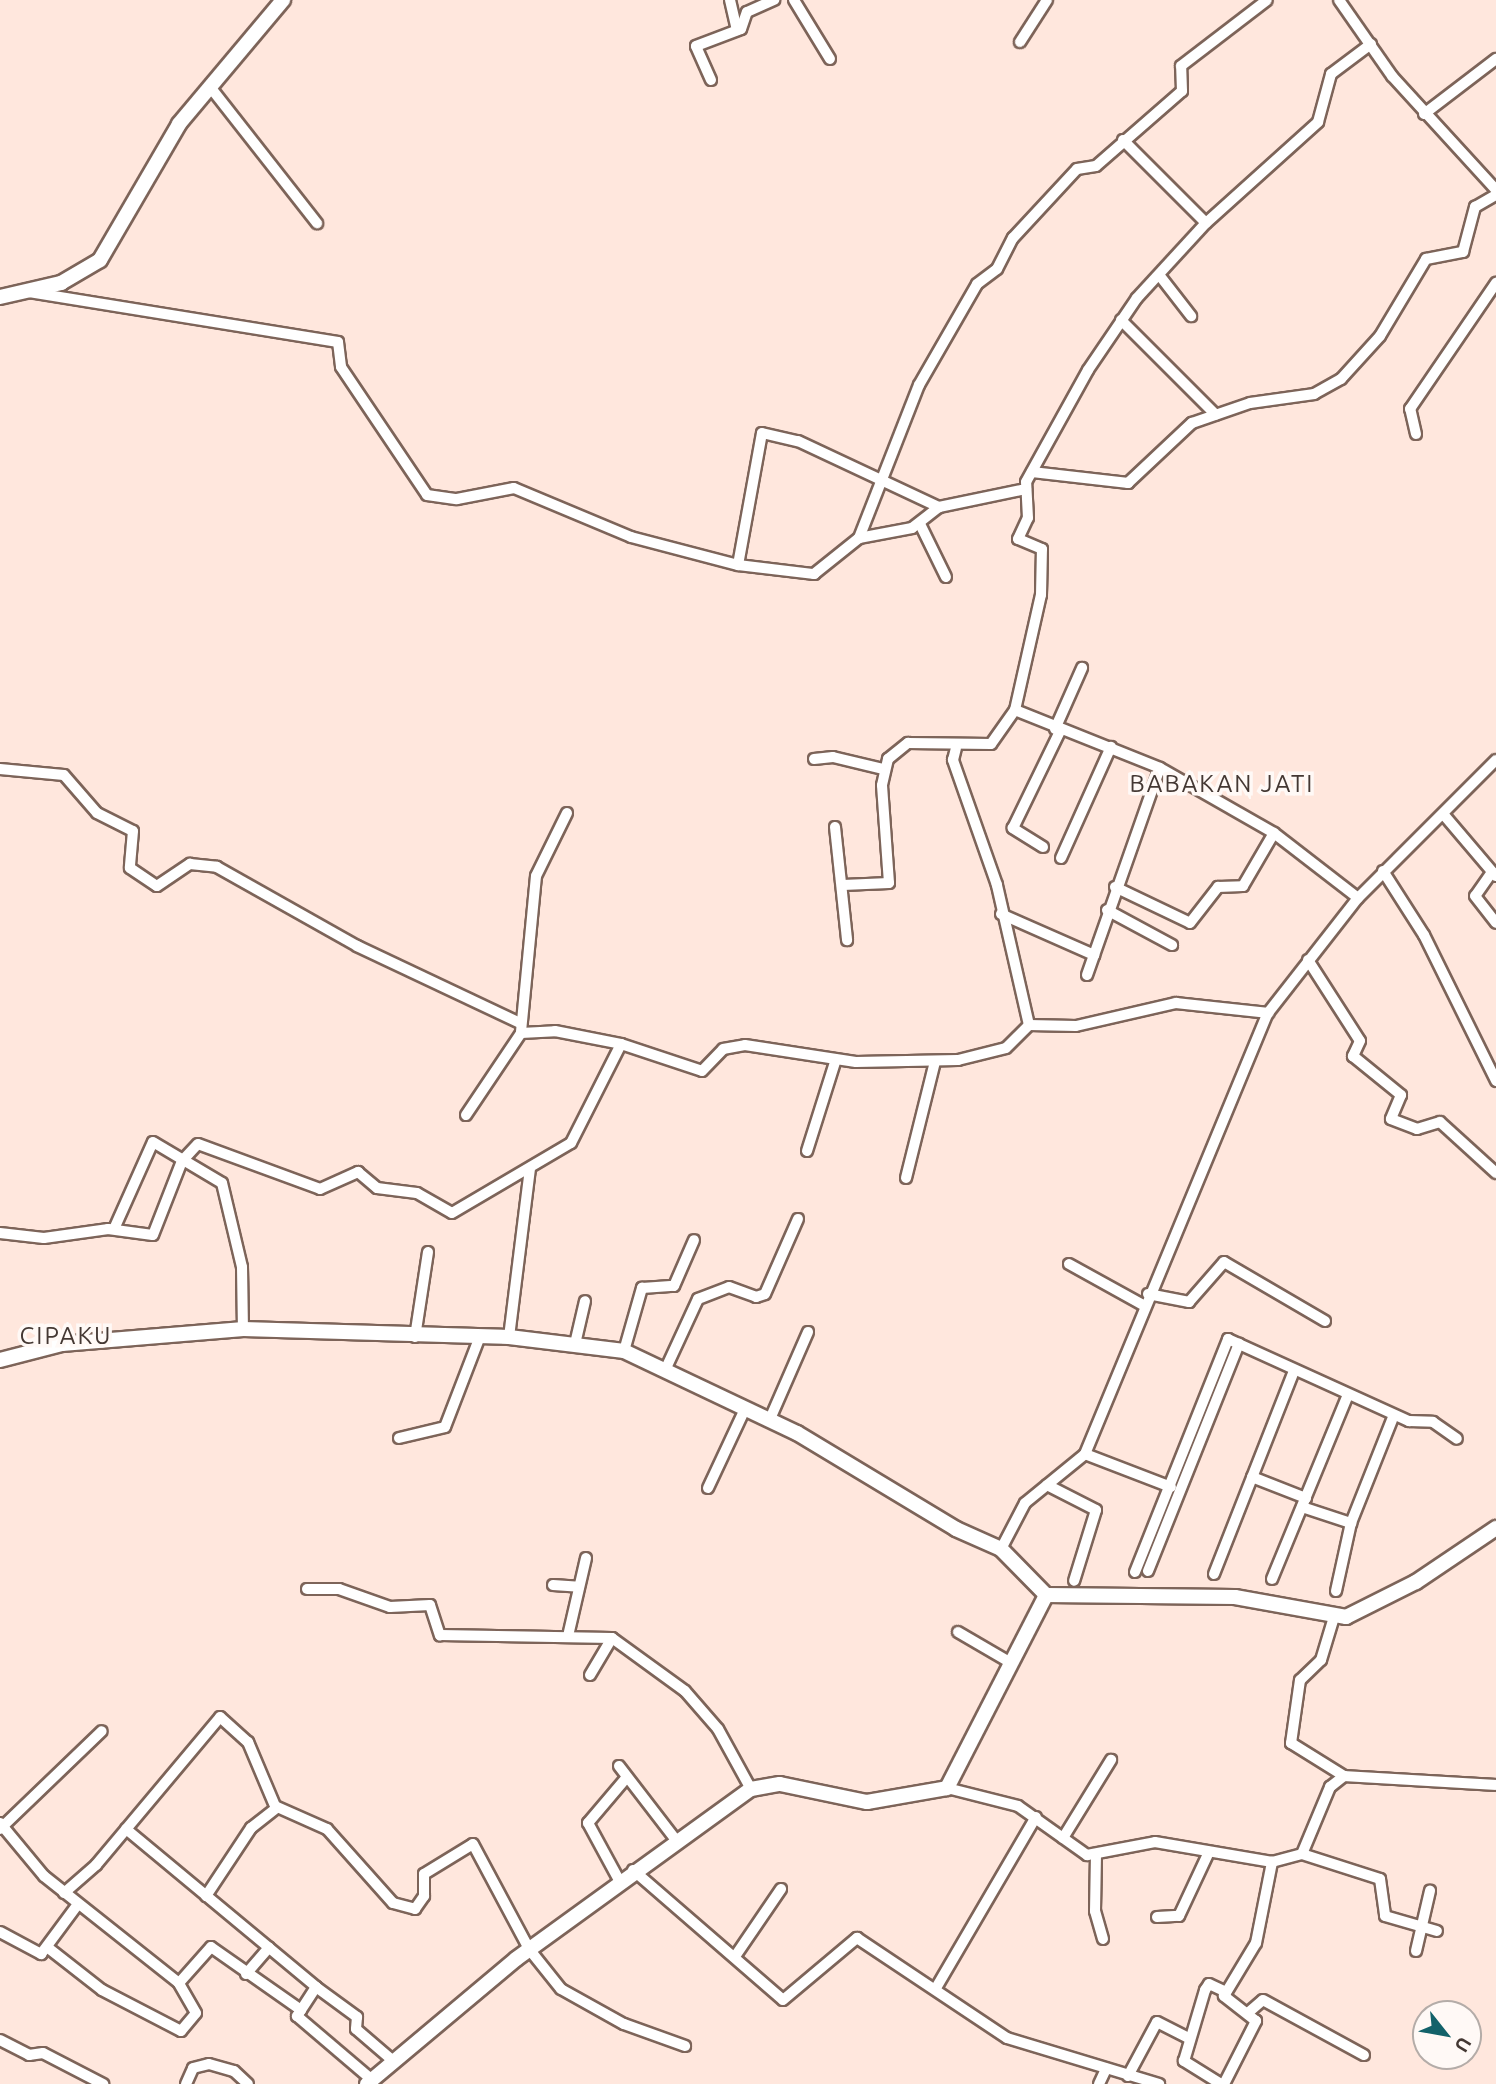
<!DOCTYPE html>
<html>
<head>
<meta charset="utf-8">
<style>
	body { margin:0 }
	#map { position:relative; width:1496px; height:2084px; overflow:hidden; background:#ffe7dd; font-family:Ubuntu,sans-serif }
	div>[style] { position:absolute }
	[style*='--x'] { left:calc(var(--x)*1px); top:calc(var(--y)*1px); width:calc(var(--w)*1px); rotate:calc(var(--a)*1deg) }
	.roads { filter:drop-shadow(2px 0 #7d6459) drop-shadow(-2px 0 #7d6459) drop-shadow(0 2px #7d6459) drop-shadow(0 -2px #7d6459) }
	.minor>* { height:10px; margin:-5px; padding:0 5px; transform-origin:5px; border-radius:5px; background:#fff }
	.tertiary>* { height:14px; margin:-7px; padding:0 7px; transform-origin:7px; border-radius:7px; background:#fff }
	span { translate:-50% -50%; white-space:nowrap; text-align:center; line-height:1.15; -webkit-text-stroke:7px #fff9f6; paint-order:stroke }
	.quarter-label { font-size:24px; color:#443833; letter-spacing:2px }
	.north { position:absolute; left:1412px; top:2000px; width:70px; height:70px; box-sizing:border-box; background:#fff9f6; border:2px solid #b4aca8; border-radius:50%; rotate:121deg; font-size:19px; font-weight:700; line-height:28px; text-align:center; color:#443833 }
	.north::after { content:''; display:block; margin:auto; width:24px; height:32px; background:#13626a; clip-path:polygon(50% 0,100% 100%,50% 72%,0 100%) }
</style>
</head>
<body>
<div id="map">
	<div class="roads">
		<div class="minor">
			<i style="--x:730;--y:0;--w:31;--a:77"></i>
			<i style="--x:794;--y:0;--w:69;--a:58.6"></i>
			<i style="--x:1339;--y:0;--w:93;--a:55.1"></i>
			<i style="--x:1392;--y:76;--w:154;--a:47.6"></i>
			<i style="--x:1020;--y:42;--w:50;--a:-57.3"></i>
			<i style="--x:711;--y:80;--w:37;--a:-114"></i>
			<i style="--x:696;--y:46;--w:48;--a:-20.7"></i>
			<i style="--x:741;--y:29;--w:18;--a:-71"></i>
			<i style="--x:747;--y:12;--w:30;--a:-24"></i>
			<i style="--x:211;--y:88;--w:172;--a:51.9"></i>
			<i style="--x:1424;--y:114;--w:91;--a:-37.4"></i>
			<i style="--x:1123;--y:140;--w:117;--a:45"></i>
			<i style="--x:1160;--y:276;--w:51;--a:52.2"></i>
			<i style="--x:29;--y:292;--w:313;--a:9.2"></i>
			<i style="--x:338;--y:342;--w:25;--a:83"></i>
			<i style="--x:341;--y:367;--w:154;--a:56.1"></i>
			<i style="--x:427;--y:495;--w:30;--a:8"></i>
			<i style="--x:457;--y:499;--w:58;--a:-10.9"></i>
			<i style="--x:514;--y:488;--w:127;--a:22.7"></i>
			<i style="--x:631;--y:537;--w:111;--a:14.7"></i>
			<i style="--x:738;--y:565;--w:77;--a:6.8"></i>
			<i style="--x:814;--y:574;--w:58;--a:-38.7"></i>
			<i style="--x:859;--y:538;--w:54;--a:-10.7"></i>
			<i style="--x:912;--y:528;--w:34;--a:-38"></i>
			<i style="--x:939;--y:507;--w:89;--a:-11.7"></i>
			<i style="--x:1121;--y:320;--w:134;--a:45"></i>
			<i style="--x:1416;--y:434;--w:26;--a:-103"></i>
			<i style="--x:1410;--y:409;--w:153;--a:-55.7"></i>
			<i style="--x:1032;--y:472;--w:97;--a:6.5"></i>
			<i style="--x:1128;--y:483;--w:88;--a:-43.2"></i>
			<i style="--x:1192;--y:423;--w:61;--a:-19"></i>
			<i style="--x:1250;--y:403;--w:65;--a:-8"></i>
			<i style="--x:1314;--y:394;--w:31;--a:-29"></i>
			<i style="--x:1341;--y:379;--w:58;--a:-47.8"></i>
			<i style="--x:1380;--y:336;--w:90;--a:-59.1"></i>
			<i style="--x:1426;--y:259;--w:38;--a:-11"></i>
			<i style="--x:1463;--y:252;--w:47;--a:-75.1"></i>
			<i style="--x:1475;--y:207;--w:24;--a:-30"></i>
			<i style="--x:920;--y:524;--w:59;--a:63.9"></i>
			<i style="--x:859;--y:538;--w:164;--a:-68.6"></i>
			<i style="--x:919;--y:385;--w:116;--a:-60.1"></i>
			<i style="--x:977;--y:284;--w:25;--a:-37"></i>
			<i style="--x:997;--y:269;--w:35;--a:-63"></i>
			<i style="--x:1013;--y:238;--w:94;--a:-47.2"></i>
			<i style="--x:1077;--y:169;--w:19;--a:-9"></i>
			<i style="--x:1096;--y:166;--w:114;--a:-41.1"></i>
			<i style="--x:1182;--y:91;--w:25;--a:-92"></i>
			<i style="--x:1181;--y:66;--w:108;--a:-37.5"></i>
			<i style="--x:738;--y:565;--w:134;--a:-79.7"></i>
			<i style="--x:762;--y:433;--w:37;--a:13"></i>
			<i style="--x:798;--y:441;--w:156;--a:25.1"></i>
			<i style="--x:1015;--y:710;--w:156;--a:21.8"></i>
			<i style="--x:1055;--y:729;--w:67;--a:-66.1"></i>
			<i style="--x:814;--y:759;--w:19;--a:-6"></i>
			<i style="--x:833;--y:757;--w:51;--a:13.5"></i>
			<i style="--x:0;--y:769;--w:64;--a:5.4"></i>
			<i style="--x:64;--y:775;--w:50;--a:49"></i>
			<i style="--x:97;--y:813;--w:40;--a:26.6"></i>
			<i style="--x:133;--y:831;--w:37;--a:95"></i>
			<i style="--x:130;--y:868;--w:32;--a:34"></i>
			<i style="--x:157;--y:886;--w:40;--a:-34"></i>
			<i style="--x:190;--y:864;--w:27;--a:6"></i>
			<i style="--x:217;--y:867;--w:161;--a:29.4"></i>
			<i style="--x:357;--y:946;--w:180;--a:25.3"></i>
			<i style="--x:567;--y:813;--w:70;--a:116.2"></i>
			<i style="--x:536;--y:876;--w:158;--a:95.5"></i>
			<i style="--x:521;--y:1033;--w:34;--a:-3"></i>
			<i style="--x:555;--y:1031;--w:67;--a:11.1"></i>
			<i style="--x:1444;--y:815;--w:80;--a:49.6"></i>
			<i style="--x:835;--y:827;--w:114;--a:83.9"></i>
			<i style="--x:1043;--y:847;--w:36;--a:-148"></i>
			<i style="--x:1013;--y:828;--w:108;--a:-64.1"></i>
			<i style="--x:1061;--y:858;--w:122;--a:-65.8"></i>
			<i style="--x:1383;--y:871;--w:76;--a:57.4"></i>
			<i style="--x:1424;--y:935;--w:163;--a:63.7"></i>
			<i style="--x:1492;--y:872;--w:29;--a:125"></i>
			<i style="--x:1475;--y:896;--w:34;--a:52"></i>
			<i style="--x:843;--y:885;--w:46;--a:-2.5"></i>
			<i style="--x:889;--y:883;--w:98;--a:-94.1"></i>
			<i style="--x:882;--y:785;--w:27;--a:-77"></i>
			<i style="--x:888;--y:759;--w:26;--a:-39"></i>
			<i style="--x:908;--y:743;--w:83;--a:0.7"></i>
			<i style="--x:991;--y:744;--w:42;--a:-54.8"></i>
			<i style="--x:1015;--y:710;--w:118;--a:-77.3"></i>
			<i style="--x:1041;--y:595;--w:46;--a:-88.8"></i>
			<i style="--x:1042;--y:549;--w:26;--a:-157"></i>
			<i style="--x:1018;--y:539;--w:23;--a:-65"></i>
			<i style="--x:1028;--y:518;--w:36;--a:-93"></i>
			<i style="--x:1026;--y:482;--w:128;--a:-61"></i>
			<i style="--x:1088;--y:370;--w:87;--a:-55.8"></i>
			<i style="--x:1137;--y:298;--w:102;--a:-47.4"></i>
			<i style="--x:1206;--y:223;--w:151;--a:-42"></i>
			<i style="--x:1318;--y:122;--w:50;--a:-74.8"></i>
			<i style="--x:1331;--y:74;--w:50;--a:-36.9"></i>
			<i style="--x:1115;--y:887;--w:83;--a:25.6"></i>
			<i style="--x:1190;--y:923;--w:46;--a:-52.1"></i>
			<i style="--x:1218;--y:887;--w:25;--a:-2"></i>
			<i style="--x:1243;--y:886;--w:61;--a:-59.7"></i>
			<i style="--x:1107;--y:910;--w:74;--a:28.3"></i>
			<i style="--x:1001;--y:914;--w:102;--a:23.8"></i>
			<i style="--x:1308;--y:960;--w:96;--a:57.3"></i>
			<i style="--x:1360;--y:1041;--w:17;--a:115"></i>
			<i style="--x:1353;--y:1056;--w:62;--a:39.1"></i>
			<i style="--x:1401;--y:1095;--w:26;--a:113"></i>
			<i style="--x:1391;--y:1119;--w:28;--a:21"></i>
			<i style="--x:1417;--y:1129;--w:24;--a:-17"></i>
			<i style="--x:1440;--y:1122;--w:76;--a:42.3"></i>
			<i style="--x:1087;--y:975;--w:219;--a:-70.6"></i>
			<i style="--x:1160;--y:768;--w:131;--a:29.7"></i>
			<i style="--x:1274;--y:833;--w:106;--a:37.7"></i>
			<i style="--x:1029;--y:1025;--w:47;--a:1.2"></i>
			<i style="--x:1076;--y:1026;--w:103;--a:-13"></i>
			<i style="--x:1176;--y:1003;--w:93;--a:6.2"></i>
			<i style="--x:466;--y:1115;--w:99;--a:-56.1"></i>
			<i style="--x:807;--y:1151;--w:96;--a:-72.5"></i>
			<i style="--x:906;--y:1178;--w:120;--a:-76"></i>
			<i style="--x:114;--y:1229;--w:95;--a:-65.9"></i>
			<i style="--x:153;--y:1142;--w:80;--a:30.7"></i>
			<i style="--x:222;--y:1183;--w:86;--a:76.6"></i>
			<i style="--x:242;--y:1267;--w:62;--a:89.1"></i>
			<i style="--x:0;--y:1233;--w:44;--a:6.5"></i>
			<i style="--x:44;--y:1238;--w:65;--a:-8"></i>
			<i style="--x:108;--y:1229;--w:45;--a:7.6"></i>
			<i style="--x:153;--y:1235;--w:79;--a:-68.6"></i>
			<i style="--x:182;--y:1161;--w:23;--a:-47"></i>
			<i style="--x:198;--y:1144;--w:130;--a:20.2"></i>
			<i style="--x:320;--y:1189;--w:42;--a:-24.1"></i>
			<i style="--x:358;--y:1172;--w:25;--a:40"></i>
			<i style="--x:377;--y:1188;--w:40;--a:7.1"></i>
			<i style="--x:417;--y:1193;--w:40;--a:29.7"></i>
			<i style="--x:452;--y:1213;--w:138;--a:-30.5"></i>
			<i style="--x:571;--y:1143;--w:111;--a:-63.2"></i>
			<i style="--x:621;--y:1044;--w:85;--a:18.4"></i>
			<i style="--x:702;--y:1071;--w:30;--a:-46"></i>
			<i style="--x:723;--y:1049;--w:22;--a:-10"></i>
			<i style="--x:745;--y:1045;--w:112;--a:8.7"></i>
			<i style="--x:856;--y:1062;--w:102;--a:-1.1"></i>
			<i style="--x:958;--y:1060;--w:49;--a:-14"></i>
			<i style="--x:1006;--y:1048;--w:33;--a:-45"></i>
			<i style="--x:1029;--y:1025;--w:144;--a:-102.9"></i>
			<i style="--x:997;--y:885;--w:133;--a:-109.4"></i>
			<i style="--x:953;--y:760;--w:12;--a:-76"></i>
			<i style="--x:1069;--y:1264;--w:85;--a:29"></i>
			<i style="--x:1148;--y:1294;--w:42;--a:11"></i>
			<i style="--x:1189;--y:1302;--w:53;--a:-48.8"></i>
			<i style="--x:1224;--y:1262;--w:117;--a:30.3"></i>
			<i style="--x:415;--y:1337;--w:86;--a:-81.3"></i>
			<i style="--x:509;--y:1337;--w:169;--a:-82.9"></i>
			<i style="--x:575;--y:1344;--w:44;--a:-76.9"></i>
			<i style="--x:624;--y:1351;--w:66;--a:-74.1"></i>
			<i style="--x:642;--y:1288;--w:32;--a:-4"></i>
			<i style="--x:674;--y:1286;--w:50;--a:-66.5"></i>
			<i style="--x:667;--y:1366;--w:74;--a:-65.2"></i>
			<i style="--x:698;--y:1299;--w:33;--a:-21"></i>
			<i style="--x:729;--y:1287;--w:29;--a:20"></i>
			<i style="--x:756;--y:1297;--w:9;--a:-18"></i>
			<i style="--x:765;--y:1294;--w:82;--a:-66.3"></i>
			<i style="--x:770;--y:1419;--w:95;--a:-66.4"></i>
			<i style="--x:399;--y:1438;--w:47;--a:-13.4"></i>
			<i style="--x:445;--y:1427;--w:94;--a:-68.9"></i>
			<i style="--x:1085;--y:1454;--w:92;--a:21"></i>
			<i style="--x:1252;--y:1477;--w:58;--a:21.3"></i>
			<i style="--x:1047;--y:1485;--w:55;--a:27"></i>
			<i style="--x:1096;--y:1510;--w:74;--a:107.2"></i>
			<i style="--x:708;--y:1488;--w:89;--a:-64.9"></i>
			<i style="--x:1302;--y:1507;--w:52;--a:18.1"></i>
			<i style="--x:1001;--y:1549;--w:52;--a:-62.4"></i>
			<i style="--x:1025;--y:1503;--w:77;--a:-39.2"></i>
			<i style="--x:1085;--y:1454;--w:477;--a:-67.5"></i>
			<i style="--x:1268;--y:1013;--w:146;--a:-52"></i>
			<i style="--x:1358;--y:898;--w:195;--a:-45"></i>
			<i style="--x:1148;--y:1571;--w:245;--a:-68.2"></i>
			<i style="--x:1135;--y:1572;--w:251;--a:-68.2"></i>
			<i style="--x:1228;--y:1339;--w:199;--a:24.4"></i>
			<i style="--x:1409;--y:1421;--w:24;--a:2"></i>
			<i style="--x:1433;--y:1422;--w:29;--a:35"></i>
			<i style="--x:1214;--y:1574;--w:218;--a:-68.5"></i>
			<i style="--x:1272;--y:1579;--w:199;--a:-67.6"></i>
			<i style="--x:553;--y:1585;--w:26;--a:4"></i>
			<i style="--x:307;--y:1589;--w:32;--a:0"></i>
			<i style="--x:339;--y:1589;--w:54;--a:19.4"></i>
			<i style="--x:390;--y:1607;--w:40;--a:-2.9"></i>
			<i style="--x:430;--y:1605;--w:32;--a:72"></i>
			<i style="--x:440;--y:1635;--w:172;--a:1"></i>
			<i style="--x:612;--y:1638;--w:90;--a:36"></i>
			<i style="--x:685;--y:1691;--w:50;--a:49"></i>
			<i style="--x:718;--y:1729;--w:68;--a:61.2"></i>
			<i style="--x:1336;--y:1591;--w:70;--a:-77.6"></i>
			<i style="--x:1351;--y:1523;--w:116;--a:-68.3"></i>
			<i style="--x:1334;--y:1617;--w:45;--a:106.8"></i>
			<i style="--x:1321;--y:1660;--w:29;--a:136"></i>
			<i style="--x:1300;--y:1680;--w:64;--a:98.1"></i>
			<i style="--x:1291;--y:1743;--w:62;--a:31.9"></i>
			<i style="--x:958;--y:1632;--w:61;--a:30.3"></i>
			<i style="--x:568;--y:1636;--w:80;--a:-77"></i>
			<i style="--x:590;--y:1675;--w:43;--a:-59.3"></i>
			<i style="--x:619;--y:1766;--w:93;--a:52.4"></i>
			<i style="--x:947;--y:1788;--w:73;--a:14.2"></i>
			<i style="--x:1018;--y:1806;--w:85;--a:35.4"></i>
			<i style="--x:1087;--y:1855;--w:69;--a:-10.8"></i>
			<i style="--x:1155;--y:1842;--w:119;--a:9.7"></i>
			<i style="--x:1272;--y:1862;--w:31;--a:-15"></i>
			<i style="--x:1302;--y:1854;--w:73;--a:-67.3"></i>
			<i style="--x:1330;--y:1787;--w:18;--a:-38"></i>
			<i style="--x:1344;--y:1776;--w:152;--a:3.4"></i>
			<i style="--x:0;--y:1823;--w:69;--a:50.3"></i>
			<i style="--x:44;--y:1876;--w:172;--a:38.4"></i>
			<i style="--x:179;--y:1983;--w:48;--a:-48.4"></i>
			<i style="--x:211;--y:1947;--w:110;--a:35"></i>
			<i style="--x:0;--y:1829;--w:141;--a:-43.9"></i>
			<i style="--x:126;--y:1829;--w:247;--a:39.7"></i>
			<i style="--x:316;--y:1987;--w:35;--a:123"></i>
			<i style="--x:297;--y:2016;--w:97;--a:40.4"></i>
			<i style="--x:1063;--y:1838;--w:92;--a:-58.4"></i>
			<i style="--x:1096;--y:1854;--w:57;--a:91"></i>
			<i style="--x:1095;--y:1911;--w:29;--a:74"></i>
			<i style="--x:1302;--y:1854;--w:82;--a:17.8"></i>
			<i style="--x:1380;--y:1879;--w:37;--a:82"></i>
			<i style="--x:1385;--y:1916;--w:54;--a:16.1"></i>
			<i style="--x:633;--y:1870;--w:198;--a:40.9"></i>
			<i style="--x:783;--y:2000;--w:97;--a:-40"></i>
			<i style="--x:857;--y:1938;--w:180;--a:33.7"></i>
			<i style="--x:1007;--y:2038;--w:159;--a:16.8"></i>
			<i style="--x:619;--y:1880;--w:65;--a:-118.5"></i>
			<i style="--x:588;--y:1823;--w:60;--a:-49.7"></i>
			<i style="--x:64;--y:1893;--w:43;--a:-41.2"></i>
			<i style="--x:96;--y:1865;--w:193;--a:-50"></i>
			<i style="--x:220;--y:1717;--w:38;--a:42"></i>
			<i style="--x:248;--y:1742;--w:69;--a:67.1"></i>
			<i style="--x:275;--y:1806;--w:57;--a:23.9"></i>
			<i style="--x:327;--y:1829;--w:99;--a:48.3"></i>
			<i style="--x:393;--y:1903;--w:23;--a:15"></i>
			<i style="--x:415;--y:1909;--w:16;--a:-55"></i>
			<i style="--x:424;--y:1896;--w:22;--a:-90"></i>
			<i style="--x:424;--y:1874;--w:57;--a:-31.5"></i>
			<i style="--x:473;--y:1844;--w:119;--a:61.9"></i>
			<i style="--x:529;--y:1949;--w:51;--a:51.3"></i>
			<i style="--x:561;--y:1989;--w:72;--a:29.1"></i>
			<i style="--x:624;--y:2024;--w:65;--a:19.8"></i>
			<i style="--x:206;--y:1896;--w:82;--a:-56.5"></i>
			<i style="--x:251;--y:1828;--w:33;--a:-38"></i>
			<i style="--x:1157;--y:1917;--w:22;--a:-3"></i>
			<i style="--x:1179;--y:1916;--w:71;--a:-64.9"></i>
			<i style="--x:0;--y:1932;--w:47;--a:28.2"></i>
			<i style="--x:41;--y:1954;--w:62;--a:-53.5"></i>
			<i style="--x:47;--y:1947;--w:70;--a:38"></i>
			<i style="--x:102;--y:1990;--w:89;--a:27.4"></i>
			<i style="--x:181;--y:2031;--w:23;--a:-50"></i>
			<i style="--x:196;--y:2013;--w:34;--a:-120"></i>
			<i style="--x:1416;--y:1951;--w:62;--a:-76.9"></i>
			<i style="--x:736;--y:1955;--w:80;--a:-55.7"></i>
			<i style="--x:246;--y:1974;--w:35;--a:-49"></i>
			<i style="--x:316;--y:1987;--w:51;--a:36.2"></i>
			<i style="--x:357;--y:2017;--w:12;--a:95"></i>
			<i style="--x:356;--y:2029;--w:48;--a:40.7"></i>
			<i style="--x:936;--y:1988;--w:198;--a:-59.7"></i>
			<i style="--x:1249;--y:2012;--w:18;--a:-41"></i>
			<i style="--x:1263;--y:2000;--w:115;--a:28.6"></i>
			<i style="--x:0;--y:2040;--w:33;--a:27"></i>
			<i style="--x:29;--y:2055;--w:14;--a:-8"></i>
			<i style="--x:43;--y:2053;--w:68;--a:27.3"></i>
			<i style="--x:1128;--y:2076;--w:61;--a:-61.8"></i>
			<i style="--x:1157;--y:2022;--w:37;--a:27"></i>
			<i style="--x:186;--y:2084;--w:17;--a:-66"></i>
			<i style="--x:193;--y:2068;--w:16;--a:-14"></i>
			<i style="--x:209;--y:2064;--w:26;--a:16"></i>
			<i style="--x:234;--y:2071;--w:19;--a:43"></i>
			<i style="--x:1099;--y:2084;--w:17;--a:-65"></i>
			<i style="--x:1221;--y:2084;--w:44;--a:-148.1"></i>
			<i style="--x:1184;--y:2061;--w:74;--a:-73.5"></i>
			<i style="--x:1205;--y:1990;--w:7;--a:-56"></i>
			<i style="--x:1209;--y:1984;--w:19;--a:25"></i>
			<i style="--x:1224;--y:2084;--w:71;--a:-63.1"></i>
			<i style="--x:1256;--y:2021;--w:41;--a:-142"></i>
			<i style="--x:1224;--y:1996;--w:62;--a:-58.9"></i>
			<i style="--x:1256;--y:1943;--w:83;--a:-78.8"></i>
		</div>
		<div class="tertiary">
			<i style="--x:0;--y:297;--w:63;--a:-12.9"></i>
			<i style="--x:61;--y:283;--w:45;--a:-30.5"></i>
			<i style="--x:100;--y:260;--w:157;--a:-59.8"></i>
			<i style="--x:179;--y:124;--w:162;--a:-50"></i>
			<i style="--x:0;--y:1360;--w:64;--a:-14.5"></i>
			<i style="--x:62;--y:1344;--w:182;--a:-4.7"></i>
			<i style="--x:243;--y:1329;--w:266;--a:1.7"></i>
			<i style="--x:509;--y:1337;--w:116;--a:6.9"></i>
			<i style="--x:624;--y:1351;--w:191;--a:25.4"></i>
			<i style="--x:797;--y:1433;--w:186;--a:31.1"></i>
			<i style="--x:956;--y:1529;--w:49;--a:24"></i>
			<i style="--x:1001;--y:1549;--w:64;--a:45.6"></i>
			<i style="--x:1046;--y:1595;--w:189;--a:0.6"></i>
			<i style="--x:1235;--y:1597;--w:113;--a:10.2"></i>
			<i style="--x:1346;--y:1617;--w:78;--a:-26.6"></i>
			<i style="--x:1416;--y:1582;--w:97;--a:-34"></i>
			<i style="--x:367;--y:2084;--w:194;--a:-40"></i>
			<i style="--x:516;--y:1959;--w:290;--a:-35.9"></i>
			<i style="--x:751;--y:1789;--w:29;--a:-10"></i>
			<i style="--x:780;--y:1784;--w:89;--a:11.7"></i>
			<i style="--x:867;--y:1802;--w:81;--a:-9.9"></i>
			<i style="--x:947;--y:1788;--w:217;--a:-62.8"></i>
		</div>
	</div>
	<div class="quarter-label">
		<span style="left:1222px;top:784px">BABAKAN JATI</span>
		<span style="left:66px;top:1336px">CIPAKU</span>
	</div>
	<div class="north">U</div>
</div>
</body>
</html>
